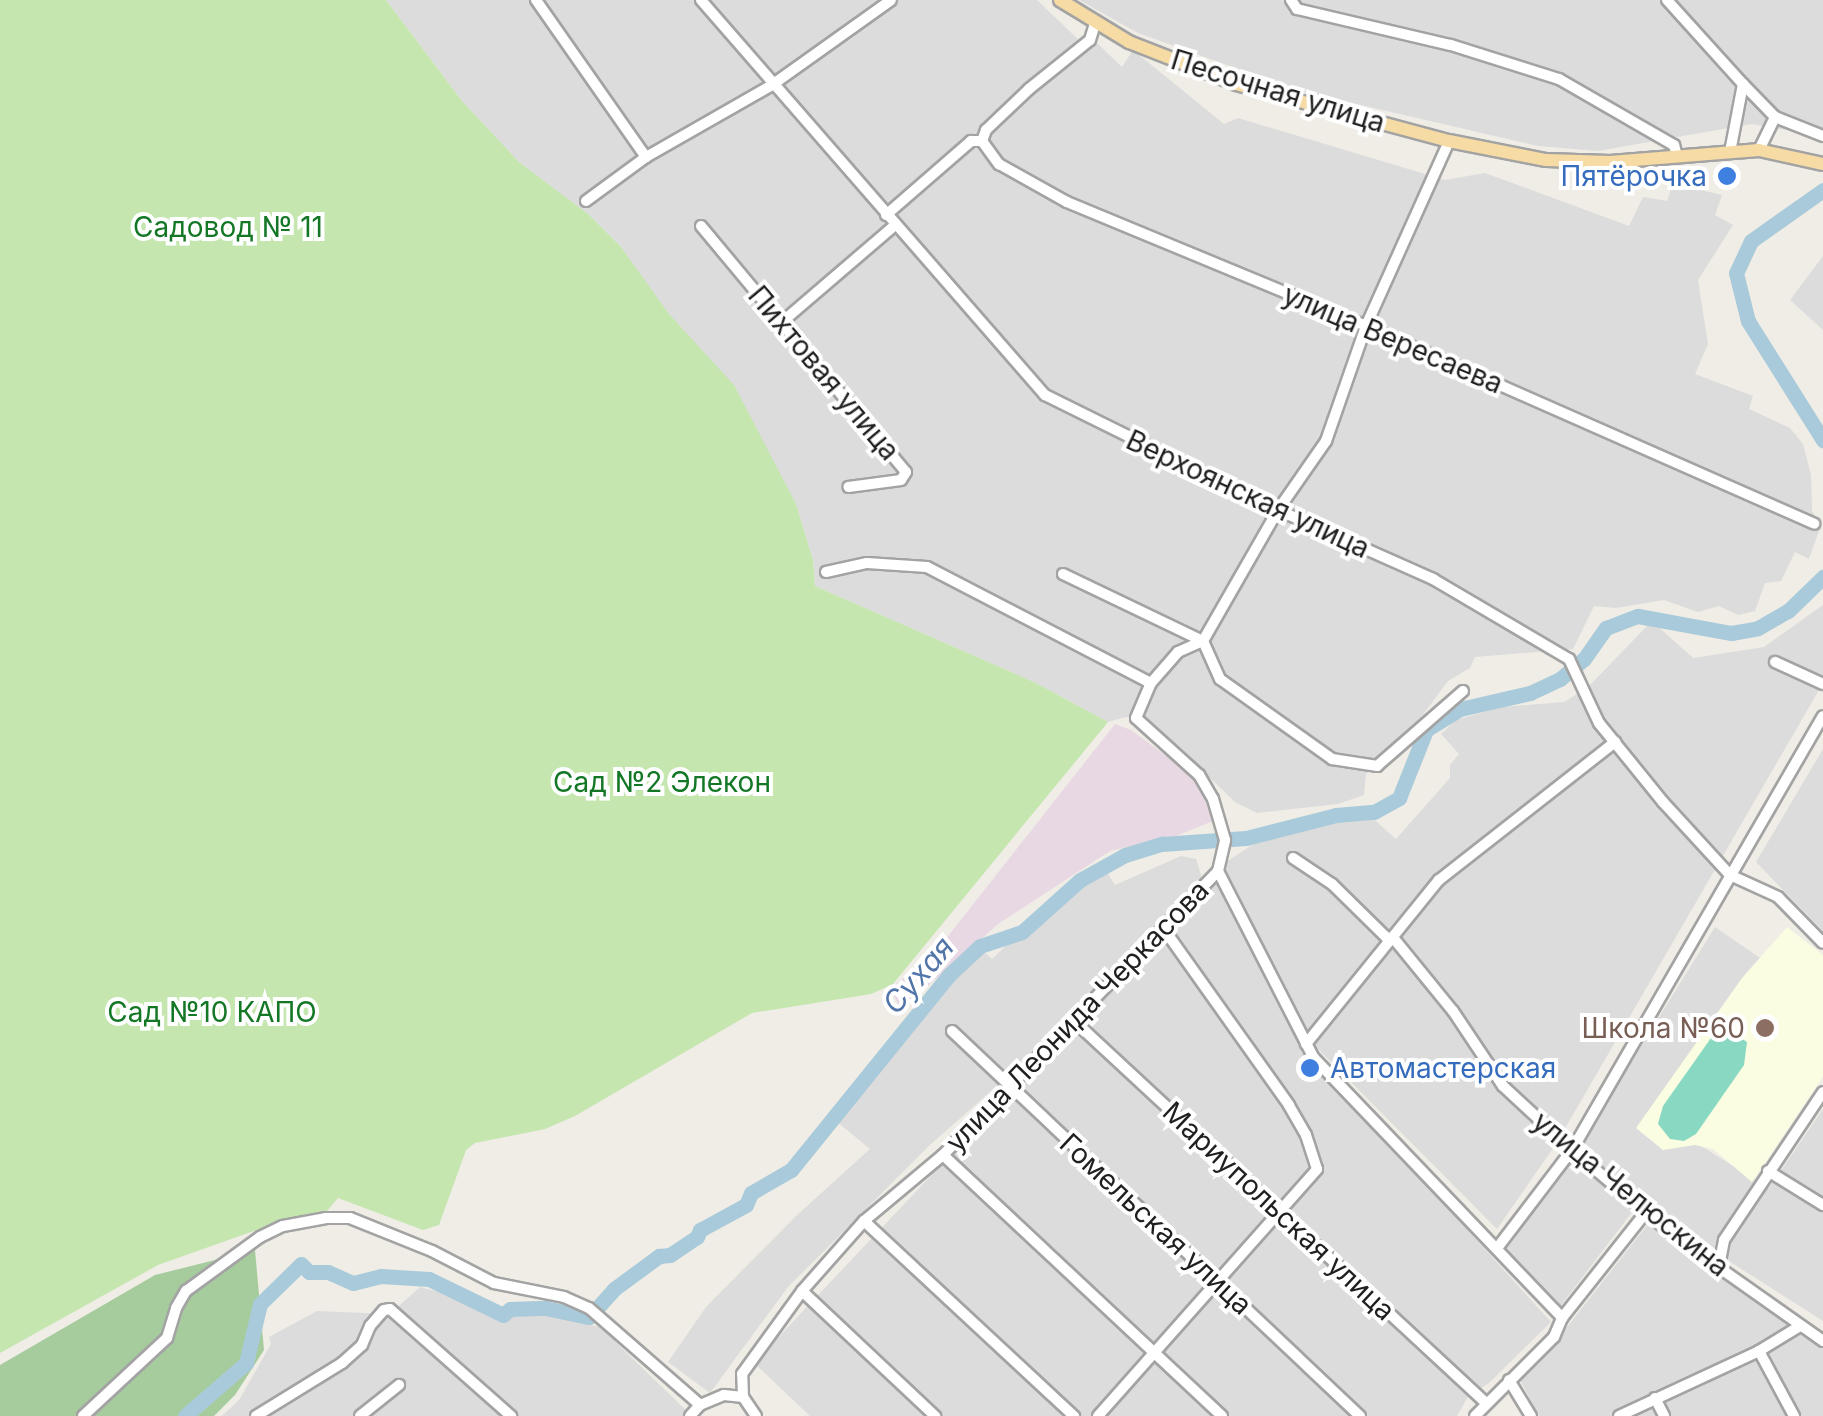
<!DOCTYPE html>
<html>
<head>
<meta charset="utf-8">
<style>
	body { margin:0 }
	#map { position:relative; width:1823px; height:1416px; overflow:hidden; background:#efede6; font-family:Inter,sans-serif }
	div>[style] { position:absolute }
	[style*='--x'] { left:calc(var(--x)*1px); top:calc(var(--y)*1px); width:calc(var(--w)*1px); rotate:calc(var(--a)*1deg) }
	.residential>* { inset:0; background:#dddcdc }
	.industrial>* { inset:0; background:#e8d8e3 }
	.education>* { inset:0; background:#fafde1 }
	.grass>* { inset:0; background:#c5e6af }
	.forest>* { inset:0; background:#a6cc9d }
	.pitch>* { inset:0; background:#89d9c2 }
	.river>* { height:15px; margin:-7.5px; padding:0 7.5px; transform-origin:7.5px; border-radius:7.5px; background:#a9cada }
	.roads { filter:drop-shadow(2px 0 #a3a3a3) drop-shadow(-2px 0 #a3a3a3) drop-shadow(0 2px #a3a3a3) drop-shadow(0 -2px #a3a3a3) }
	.minor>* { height:10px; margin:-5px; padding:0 5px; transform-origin:5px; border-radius:5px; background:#fff }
	.major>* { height:12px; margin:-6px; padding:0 6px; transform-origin:6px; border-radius:6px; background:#f6dba4 }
	.dots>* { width:28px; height:28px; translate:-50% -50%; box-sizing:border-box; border:5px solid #fff; border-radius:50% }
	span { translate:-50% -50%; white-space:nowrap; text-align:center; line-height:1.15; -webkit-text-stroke:8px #fff; paint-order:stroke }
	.street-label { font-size:28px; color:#1f1f1f }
	.shop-label { font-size:28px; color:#366cbe }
	.right { translate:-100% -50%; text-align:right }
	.left { translate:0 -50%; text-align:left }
	.park-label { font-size:28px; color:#137725 }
	.education-label { font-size:28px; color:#785e54 }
	.water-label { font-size:30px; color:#5174a9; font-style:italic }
</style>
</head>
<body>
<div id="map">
	<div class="residential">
		<i style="clip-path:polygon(386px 0,1037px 0,1083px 44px,1098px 44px,1122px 67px,1133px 50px,1224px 124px,1238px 118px,1445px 180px,1485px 173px,1629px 226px,1643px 197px,1667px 201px,1671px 189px,1684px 186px,1722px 195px,1715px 215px,1733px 225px,1698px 280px,1708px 344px,1695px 374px,1753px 396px,1749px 409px,1790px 428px,1803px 444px,1811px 475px,1812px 511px,1821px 525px,1809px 559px,1795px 552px,1781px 581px,1765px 583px,1755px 611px,1738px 615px,1719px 606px,1698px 612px,1664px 600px,1616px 608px,1594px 606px,1573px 649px,1475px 657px,1470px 668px,1448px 681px,1396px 751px,1366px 774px,1364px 795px,1338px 804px,1257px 813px,1235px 802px,1153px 723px,1126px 717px,1108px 722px,1036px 683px,815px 586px,813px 560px,796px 504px,621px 247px,588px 214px,519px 162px,462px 101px)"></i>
		<i style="clip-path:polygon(1079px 0,1823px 0,1823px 136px,1751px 124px,1598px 151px,1538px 146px,1296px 90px,1138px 33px)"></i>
		<i style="clip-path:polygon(1823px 256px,1823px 330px,1790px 300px)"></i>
		<i style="clip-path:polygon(1823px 605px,1823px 683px,1556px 1144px,1497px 1229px,1317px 1048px,1224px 870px,1226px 862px,1275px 830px,1370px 816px,1396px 839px,1450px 778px,1450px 765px,1459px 754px,1441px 734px,1456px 720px,1502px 707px,1564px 702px,1588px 687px,1652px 621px,1693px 658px,1764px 647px)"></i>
		<i style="clip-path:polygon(1823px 749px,1823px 931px,1756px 862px)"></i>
		<i style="clip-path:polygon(1181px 856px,1196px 859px,1202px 878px,1009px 1075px,929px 1146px,788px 1287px,710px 1393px,668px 1362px,706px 1307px,796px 1216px,870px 1149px,835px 1120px,883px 1047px,980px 948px,992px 959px,1051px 902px,1102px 864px,1115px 885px)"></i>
		<i style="clip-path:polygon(1216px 882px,1311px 1057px,1551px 1322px,1488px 1384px,1469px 1395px,1457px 1416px,810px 1416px,754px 1363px,1007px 1095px)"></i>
		<i style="clip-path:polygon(1715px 927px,1763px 960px,1693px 1141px,1769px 1188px,1823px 1109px,1823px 1321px,1685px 1233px,1663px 1209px,1642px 1199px,1559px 1308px,1506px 1250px,1582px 1141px)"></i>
		<i style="clip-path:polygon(1648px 1224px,1692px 1259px,1823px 1345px,1823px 1416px,1539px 1416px,1520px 1380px,1538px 1364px)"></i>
		<i style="clip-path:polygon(420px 1287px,466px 1299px,483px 1314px,504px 1318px,534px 1313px,600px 1327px,692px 1416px,222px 1416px,239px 1400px,271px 1344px,269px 1337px,317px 1311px,390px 1314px)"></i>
	</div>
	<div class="industrial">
		<i style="clip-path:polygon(1115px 724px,1131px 730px,1196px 778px,1213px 821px,1176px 836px,1110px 851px,998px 924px,901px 1010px,890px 988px,930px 959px)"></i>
	</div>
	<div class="education">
		<i style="clip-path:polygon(1787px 927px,1823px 955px,1823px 1077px,1752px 1182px,1713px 1149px,1695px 1145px,1663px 1150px,1636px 1128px,1742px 978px)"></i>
	</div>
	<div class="grass">
		<i style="clip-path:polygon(0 0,386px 0,462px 101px,519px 162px,588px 214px,621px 247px,669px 314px,734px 385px,796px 504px,813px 560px,815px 586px,1036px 683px,1108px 722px,893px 984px,871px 994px,752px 1013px,575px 1116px,545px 1129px,475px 1143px,466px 1150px,439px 1225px,423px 1230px,338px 1198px,327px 1211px,288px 1219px,158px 1265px,0 1353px)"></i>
	</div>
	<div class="forest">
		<i style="clip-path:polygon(255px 1250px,264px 1350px,235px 1395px,214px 1416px,0 1416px,0 1365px,155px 1275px)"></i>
	</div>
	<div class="pitch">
		<i style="clip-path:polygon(1728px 1030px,1747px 1042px,1744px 1065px,1696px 1134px,1684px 1141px,1670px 1139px,1658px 1124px,1663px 1106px,1711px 1038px)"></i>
	</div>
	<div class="river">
		<i style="--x:1823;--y:190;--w:88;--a:144.7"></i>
		<i style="--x:1751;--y:241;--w:35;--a:115"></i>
		<i style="--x:1736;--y:273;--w:49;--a:76"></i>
		<i style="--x:1748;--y:321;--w:141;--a:57.8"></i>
		<i style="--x:185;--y:1416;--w:81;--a:-41"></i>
		<i style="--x:246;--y:1363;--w:61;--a:-76.7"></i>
		<i style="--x:260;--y:1304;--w:57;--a:-44.3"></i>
		<i style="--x:301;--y:1264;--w:11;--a:45"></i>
		<i style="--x:309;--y:1272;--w:19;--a:0"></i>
		<i style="--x:328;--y:1272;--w:27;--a:24"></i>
		<i style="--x:353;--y:1283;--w:29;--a:-14"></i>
		<i style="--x:381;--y:1276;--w:48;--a:3.6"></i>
		<i style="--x:429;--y:1279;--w:82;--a:25.9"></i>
		<i style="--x:503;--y:1315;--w:9;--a:-41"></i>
		<i style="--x:510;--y:1309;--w:35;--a:-2"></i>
		<i style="--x:545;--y:1308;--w:45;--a:11.6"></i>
		<i style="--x:589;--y:1317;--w:38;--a:-48"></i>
		<i style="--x:614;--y:1289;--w:56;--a:-36.3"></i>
		<i style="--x:659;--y:1256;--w:11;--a:-5"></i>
		<i style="--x:670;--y:1255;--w:32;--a:-34"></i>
		<i style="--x:697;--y:1237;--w:8;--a:-67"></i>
		<i style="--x:700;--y:1230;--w:52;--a:-28.5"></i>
		<i style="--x:746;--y:1205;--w:13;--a:-67"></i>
		<i style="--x:751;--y:1193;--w:46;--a:-29.9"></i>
		<i style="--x:791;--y:1170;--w:252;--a:-51"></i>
		<i style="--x:950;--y:974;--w:41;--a:-43"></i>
		<i style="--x:980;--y:946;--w:44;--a:-18.4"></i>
		<i style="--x:1022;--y:932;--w:78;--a:-41.9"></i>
		<i style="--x:1080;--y:880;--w:51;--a:-29.1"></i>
		<i style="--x:1125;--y:855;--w:39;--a:-17"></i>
		<i style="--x:1162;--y:844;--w:84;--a:-4.1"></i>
		<i style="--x:1246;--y:838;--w:93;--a:-14.3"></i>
		<i style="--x:1336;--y:815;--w:38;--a:-5"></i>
		<i style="--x:1374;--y:812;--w:29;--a:-29"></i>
		<i style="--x:1399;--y:798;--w:73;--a:-68.3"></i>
		<i style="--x:1426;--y:730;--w:40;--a:-32"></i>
		<i style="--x:1460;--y:709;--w:72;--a:-12.9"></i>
		<i style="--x:1530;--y:693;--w:33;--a:-25"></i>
		<i style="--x:1560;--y:679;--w:31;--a:-40"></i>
		<i style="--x:1584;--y:659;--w:38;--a:-55"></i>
		<i style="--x:1606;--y:628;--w:34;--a:-21"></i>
		<i style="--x:1638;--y:616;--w:95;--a:10.4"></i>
		<i style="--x:1731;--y:633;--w:27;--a:-10"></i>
		<i style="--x:1758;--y:628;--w:34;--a:-30"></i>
		<i style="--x:1788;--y:611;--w:49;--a:-44.2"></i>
	</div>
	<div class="roads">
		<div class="minor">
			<i style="--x:536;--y:0;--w:192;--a:55"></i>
			<i style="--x:701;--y:0;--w:524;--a:48.95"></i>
			<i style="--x:1045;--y:395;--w:260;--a:26.3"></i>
			<i style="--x:1278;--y:510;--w:170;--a:24"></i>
			<i style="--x:1433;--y:579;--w:158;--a:30.5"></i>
			<i style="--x:1569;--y:659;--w:71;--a:64.9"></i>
			<i style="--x:1599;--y:723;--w:102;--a:51"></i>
			<i style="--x:1663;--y:802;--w:99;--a:47.5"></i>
			<i style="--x:1730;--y:875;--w:53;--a:24.6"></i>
			<i style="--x:1778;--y:897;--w:64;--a:45.6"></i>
			<i style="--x:1291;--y:0;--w:11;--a:56"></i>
			<i style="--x:1297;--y:9;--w:158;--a:13.2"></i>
			<i style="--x:1451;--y:45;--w:113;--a:17.5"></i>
			<i style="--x:1559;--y:79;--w:133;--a:29.9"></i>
			<i style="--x:1674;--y:145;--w:11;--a:75"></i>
			<i style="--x:1667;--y:0;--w:113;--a:47.9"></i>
			<i style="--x:1743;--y:84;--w:69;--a:100.8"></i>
			<i style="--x:1743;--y:84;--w:46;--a:45.9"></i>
			<i style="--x:1775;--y:117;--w:52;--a:21.6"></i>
			<i style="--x:982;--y:141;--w:29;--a:54"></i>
			<i style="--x:999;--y:164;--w:78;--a:29.2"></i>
			<i style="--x:1067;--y:202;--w:324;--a:22.5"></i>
			<i style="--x:1366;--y:326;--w:490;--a:23.8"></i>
			<i style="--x:1759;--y:150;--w:37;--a:-64"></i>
			<i style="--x:586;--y:201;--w:74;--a:-36.3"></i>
			<i style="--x:646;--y:157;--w:145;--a:-29.7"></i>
			<i style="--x:772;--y:85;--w:146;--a:-35.5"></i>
			<i style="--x:886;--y:215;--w:113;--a:-41"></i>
			<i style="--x:971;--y:141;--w:11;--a:0"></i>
			<i style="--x:982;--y:141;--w:12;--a:-70"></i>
			<i style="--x:986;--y:130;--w:59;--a:-43.6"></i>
			<i style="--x:1029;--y:89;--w:78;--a:-38.8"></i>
			<i style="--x:1090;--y:40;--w:17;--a:-73"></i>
			<i style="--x:701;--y:226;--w:320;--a:50.2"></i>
			<i style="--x:906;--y:472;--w:9;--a:122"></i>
			<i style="--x:901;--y:480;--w:53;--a:172.5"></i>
			<i style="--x:782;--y:322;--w:149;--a:-40.6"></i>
			<i style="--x:826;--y:572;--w:42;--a:-12.4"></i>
			<i style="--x:867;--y:563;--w:60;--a:3.8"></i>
			<i style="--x:927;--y:567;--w:252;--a:27.4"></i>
			<i style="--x:1063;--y:574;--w:155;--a:25.6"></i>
			<i style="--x:1203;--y:641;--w:42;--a:65.9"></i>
			<i style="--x:1220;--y:679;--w:138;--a:35.5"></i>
			<i style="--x:1332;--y:759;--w:46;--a:8.8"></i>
			<i style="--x:1377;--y:766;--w:114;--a:-41.1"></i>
			<i style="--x:1775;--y:662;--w:53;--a:24.6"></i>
			<i style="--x:1293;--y:858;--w:47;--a:33.7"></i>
			<i style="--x:1332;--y:884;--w:76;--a:44.5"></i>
			<i style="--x:1386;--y:937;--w:9;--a:18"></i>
			<i style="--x:1395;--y:940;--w:92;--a:50.8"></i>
			<i style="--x:1453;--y:1011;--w:90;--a:56.3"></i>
			<i style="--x:1503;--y:1086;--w:94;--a:42.8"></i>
			<i style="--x:1572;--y:1150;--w:132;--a:40.1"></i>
			<i style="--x:1673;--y:1235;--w:184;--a:35.2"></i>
			<i style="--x:1218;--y:871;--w:209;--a:62.9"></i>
			<i style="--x:1313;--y:1057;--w:361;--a:46.3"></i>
			<i style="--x:1073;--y:1020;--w:562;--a:42.84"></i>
			<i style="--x:952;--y:1031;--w:561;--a:43.34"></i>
			<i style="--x:1306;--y:1044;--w:211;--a:-51"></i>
			<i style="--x:1439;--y:880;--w:224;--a:-38.1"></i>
			<i style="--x:943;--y:1155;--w:382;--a:43.1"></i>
			<i style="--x:1768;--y:1171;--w:65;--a:31.7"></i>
			<i style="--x:864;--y:1221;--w:287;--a:42.9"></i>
			<i style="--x:1498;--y:1247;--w:122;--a:-52.7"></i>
			<i style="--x:1572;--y:1150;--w:501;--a:-59.96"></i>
			<i style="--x:1719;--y:1266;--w:26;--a:-79"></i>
			<i style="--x:1724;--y:1240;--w:178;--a:-56.2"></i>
			<i style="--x:802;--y:1291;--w:183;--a:43.2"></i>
			<i style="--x:1759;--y:1351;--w:74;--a:61.7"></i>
			<i style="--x:1509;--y:1380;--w:42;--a:58.6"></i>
			<i style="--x:1655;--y:1398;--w:20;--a:63"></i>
			<i style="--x:83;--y:1416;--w:115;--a:-42.9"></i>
			<i style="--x:167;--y:1338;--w:31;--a:-73"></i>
			<i style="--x:176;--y:1308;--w:20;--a:-60"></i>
			<i style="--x:186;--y:1291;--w:92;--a:-36.1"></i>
			<i style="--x:260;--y:1237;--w:25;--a:-26"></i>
			<i style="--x:283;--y:1226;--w:44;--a:-10.5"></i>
			<i style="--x:326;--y:1218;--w:24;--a:0"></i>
			<i style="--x:350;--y:1218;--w:88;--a:21.9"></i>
			<i style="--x:432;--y:1251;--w:70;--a:27.3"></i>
			<i style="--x:494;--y:1283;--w:71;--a:11.3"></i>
			<i style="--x:564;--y:1297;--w:27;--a:24"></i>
			<i style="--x:589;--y:1308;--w:147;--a:41.1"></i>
			<i style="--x:256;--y:1416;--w:101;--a:-31.6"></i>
			<i style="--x:342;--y:1363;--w:27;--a:-42"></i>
			<i style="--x:362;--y:1345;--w:21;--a:-67"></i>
			<i style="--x:370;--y:1326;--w:21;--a:-49"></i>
			<i style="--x:384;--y:1310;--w:6;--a:-9"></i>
			<i style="--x:390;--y:1309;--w:162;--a:41.5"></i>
			<i style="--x:360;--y:1416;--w:50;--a:-38.5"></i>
			<i style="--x:690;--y:1416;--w:15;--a:-48"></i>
			<i style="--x:700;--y:1405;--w:26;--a:-23"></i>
			<i style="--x:724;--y:1395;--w:19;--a:6"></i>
			<i style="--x:756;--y:1416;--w:23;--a:-124"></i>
			<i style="--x:743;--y:1397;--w:23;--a:-92"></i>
			<i style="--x:742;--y:1374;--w:102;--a:-54.1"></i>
			<i style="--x:802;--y:1291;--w:94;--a:-48.5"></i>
			<i style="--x:864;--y:1221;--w:103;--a:-39.9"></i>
			<i style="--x:943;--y:1155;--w:395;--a:-45.9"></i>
			<i style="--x:1218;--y:871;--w:32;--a:-77"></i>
			<i style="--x:1225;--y:840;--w:43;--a:-106.3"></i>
			<i style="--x:1213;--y:799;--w:28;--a:-120"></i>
			<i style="--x:1199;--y:775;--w:85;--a:-137.9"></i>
			<i style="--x:1136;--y:718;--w:38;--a:-67"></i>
			<i style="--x:1151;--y:683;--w:41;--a:-48.9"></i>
			<i style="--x:1178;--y:652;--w:27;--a:-24"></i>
			<i style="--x:1203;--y:641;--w:151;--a:-60.2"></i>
			<i style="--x:1278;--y:510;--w:84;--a:-55.2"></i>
			<i style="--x:1326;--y:441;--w:122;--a:-70.8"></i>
			<i style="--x:1366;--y:326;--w:203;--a:-65.8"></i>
			<i style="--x:1098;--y:1416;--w:330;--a:-48.4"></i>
			<i style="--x:1317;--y:1169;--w:36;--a:-108"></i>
			<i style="--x:1306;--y:1135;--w:34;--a:-120"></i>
			<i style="--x:1289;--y:1105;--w:217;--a:-125.4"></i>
			<i style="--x:1475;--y:1416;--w:112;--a:-45"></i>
			<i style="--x:1554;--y:1337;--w:21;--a:-67"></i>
			<i style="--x:1562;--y:1318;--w:135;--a:-51.6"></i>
			<i style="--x:1619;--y:1416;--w:154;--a:-24.9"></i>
			<i style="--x:1759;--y:1351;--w:48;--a:-31.4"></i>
		</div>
		<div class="major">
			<i style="--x:1060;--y:0;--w:81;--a:31.3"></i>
			<i style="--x:1129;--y:42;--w:115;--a:21.4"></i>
			<i style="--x:1236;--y:84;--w:220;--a:15"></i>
			<i style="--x:1449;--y:141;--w:99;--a:11.1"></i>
			<i style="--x:1546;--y:160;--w:64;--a:1.8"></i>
			<i style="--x:1610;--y:162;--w:149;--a:-4.6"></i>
			<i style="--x:1759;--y:150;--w:66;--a:12.3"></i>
		</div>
	</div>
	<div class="dots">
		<i style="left:1727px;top:176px;background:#3f7fe0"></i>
		<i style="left:1765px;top:1028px;background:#8d6e63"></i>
		<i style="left:1310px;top:1068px;background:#3f7fe0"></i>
	</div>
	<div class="street-label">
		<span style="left:1278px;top:91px;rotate:17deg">Песочная улица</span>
		<span style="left:1393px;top:339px;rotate:23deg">улица Вересаева</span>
		<span style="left:824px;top:373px;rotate:50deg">Пихтовая улица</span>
		<span style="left:1248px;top:494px;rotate:25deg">Верхоянская улица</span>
		<span style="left:1077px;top:1016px;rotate:-46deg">улица Леонида Черкасова</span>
		<span style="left:1631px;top:1194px;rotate:39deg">улица Челюскина</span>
		<span style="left:1279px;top:1211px;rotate:43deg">Мариупольская улица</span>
		<span style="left:1156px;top:1224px;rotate:43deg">Гомельская улица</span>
	</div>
	<div class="shop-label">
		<span class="right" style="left:1707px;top:176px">Пятёрочка</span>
		<span class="left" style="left:1330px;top:1068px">Автомастерская</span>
	</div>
	<div class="park-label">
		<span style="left:228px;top:227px">Садовод № 11</span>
		<span style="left:662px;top:782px">Сад №2 Элекон</span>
		<span style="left:212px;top:1012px">Сад №10 КАПО</span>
	</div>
	<div class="education-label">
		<span class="right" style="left:1745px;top:1028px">Школа №60</span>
	</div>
	<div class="water-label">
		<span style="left:918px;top:975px;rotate:-49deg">Сухая</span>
	</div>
</div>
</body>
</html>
